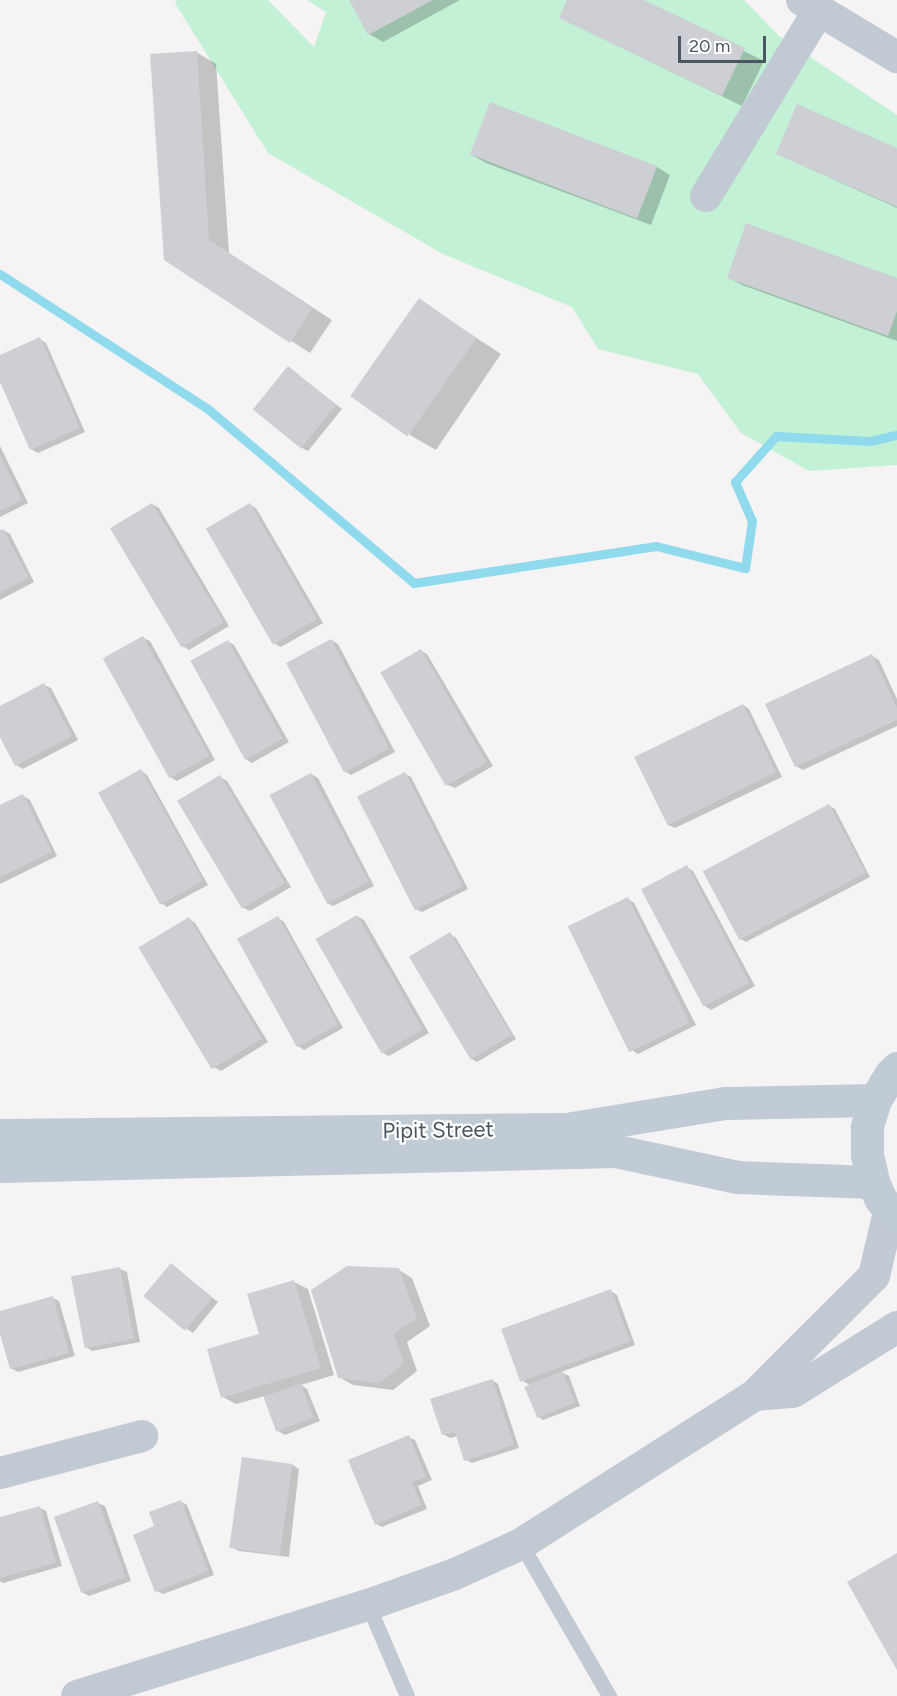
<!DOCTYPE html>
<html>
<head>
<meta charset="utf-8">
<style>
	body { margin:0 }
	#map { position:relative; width:897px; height:1696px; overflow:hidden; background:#f5f3f3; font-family:Figtree,sans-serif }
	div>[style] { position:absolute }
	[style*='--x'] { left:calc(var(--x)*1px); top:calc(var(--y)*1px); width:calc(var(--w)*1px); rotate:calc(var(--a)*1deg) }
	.green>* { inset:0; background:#c3f1d5 }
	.shadow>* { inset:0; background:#0003 }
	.stream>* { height:9px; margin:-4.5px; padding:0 4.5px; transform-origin:4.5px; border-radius:4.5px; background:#90daee }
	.building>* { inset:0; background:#cdcfd5; transform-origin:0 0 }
	.lane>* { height:15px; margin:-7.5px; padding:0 7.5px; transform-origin:7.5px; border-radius:7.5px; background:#c1cad2 }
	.street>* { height:32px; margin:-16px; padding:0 16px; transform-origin:16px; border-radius:16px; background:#c1cad2 }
	.secondary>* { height:33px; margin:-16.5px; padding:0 16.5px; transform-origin:16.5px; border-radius:16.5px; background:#c1cbd6 }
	span { translate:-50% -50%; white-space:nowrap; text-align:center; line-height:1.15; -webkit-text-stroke:4.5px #fff; paint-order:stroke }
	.street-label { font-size:22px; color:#4a5661 }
	.scale { position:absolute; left:678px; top:36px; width:88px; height:27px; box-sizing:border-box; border:3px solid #4a5661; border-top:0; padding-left:8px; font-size:18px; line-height:21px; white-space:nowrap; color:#4a5661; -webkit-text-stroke:4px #fff; paint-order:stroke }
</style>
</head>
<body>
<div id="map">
	<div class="green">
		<i style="clip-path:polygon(177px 0,268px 0,314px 47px,326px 12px,307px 0,744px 0,779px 36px,897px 115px,897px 465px,809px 471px,741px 433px,698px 374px,598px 349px,572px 307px,443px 254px,268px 153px,175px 3px)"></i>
	</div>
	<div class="shadow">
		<i style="clip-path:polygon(351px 0,460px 0,383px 42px,369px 34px)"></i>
		<i style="clip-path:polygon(569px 0,640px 0,764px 61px,742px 106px,560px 18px)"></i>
		<i style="clip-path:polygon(196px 52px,216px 64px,229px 253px,332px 320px,310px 353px,166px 259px)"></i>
		<i style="clip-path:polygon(897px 150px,897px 208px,777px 154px)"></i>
		<i style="clip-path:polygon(472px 155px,657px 167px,670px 175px,651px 225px,486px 163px)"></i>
		<i style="clip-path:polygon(729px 278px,897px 279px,897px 341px,742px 285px)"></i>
		<i style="clip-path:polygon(419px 300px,501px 354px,436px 450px,410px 435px)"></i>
		<i style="clip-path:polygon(40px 339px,46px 343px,85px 432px,38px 453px,31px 449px,0 379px,0 356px)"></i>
		<i style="clip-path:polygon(289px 368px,342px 409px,308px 451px,302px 448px)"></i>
		<i style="clip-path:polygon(0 446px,28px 503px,0 517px)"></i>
		<i style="clip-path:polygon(152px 504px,159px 508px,229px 626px,189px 650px,183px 646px)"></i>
		<i style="clip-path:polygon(250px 505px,256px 508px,323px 623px,281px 647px,275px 644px)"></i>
		<i style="clip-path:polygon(3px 530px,10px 534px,34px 582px,0 600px,0 532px)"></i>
		<i style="clip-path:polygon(143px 638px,150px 641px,215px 760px,177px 781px,170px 777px)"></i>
		<i style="clip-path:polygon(331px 640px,338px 644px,395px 752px,351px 775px,345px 771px,288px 663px)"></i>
		<i style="clip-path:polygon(227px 641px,234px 645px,289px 742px,252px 763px,246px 759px)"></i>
		<i style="clip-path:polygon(421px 651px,427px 654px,493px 766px,455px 788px,448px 785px)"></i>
		<i style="clip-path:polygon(872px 656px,879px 660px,897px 699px,897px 726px,803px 770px,796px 766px)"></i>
		<i style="clip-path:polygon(44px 685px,51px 688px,78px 740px,23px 769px,16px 765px,0 734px,0 708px)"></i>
		<i style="clip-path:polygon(743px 705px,749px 709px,782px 777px,675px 828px,668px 825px)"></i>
		<i style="clip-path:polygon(141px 771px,147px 775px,208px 885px,167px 907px,161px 903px)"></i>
		<i style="clip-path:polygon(311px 774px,318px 778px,374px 886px,333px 906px,327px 903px)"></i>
		<i style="clip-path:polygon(405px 774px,411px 777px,468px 889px,422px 912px,416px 909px)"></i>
		<i style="clip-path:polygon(220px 777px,227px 781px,291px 887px,250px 911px,244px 908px)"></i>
		<i style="clip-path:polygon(23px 796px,30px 800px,57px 856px,0 884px,0 807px)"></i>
		<i style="clip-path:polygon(829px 806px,835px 809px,870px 877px,746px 942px,739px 938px)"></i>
		<i style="clip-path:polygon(686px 867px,693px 871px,755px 986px,711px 1010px,705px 1006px)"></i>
		<i style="clip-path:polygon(628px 899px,634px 903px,696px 1025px,638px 1054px,632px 1050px)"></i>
		<i style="clip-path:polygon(357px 916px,364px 920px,429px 1033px,389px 1056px,383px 1053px)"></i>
		<i style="clip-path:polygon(278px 918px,284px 922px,343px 1028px,304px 1050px,298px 1046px)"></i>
		<i style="clip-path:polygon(189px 919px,195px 923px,268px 1042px,221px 1071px,214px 1067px,141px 949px)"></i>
		<i style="clip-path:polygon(450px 934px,456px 938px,516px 1039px,477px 1062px,470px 1058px)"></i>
		<i style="clip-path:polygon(120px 1269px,127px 1272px,140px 1342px,92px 1351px,86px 1347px)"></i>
		<i style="clip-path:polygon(177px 1269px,218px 1302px,193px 1333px,187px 1329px)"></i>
		<i style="clip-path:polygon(399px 1270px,412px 1278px,430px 1326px,407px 1342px,417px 1371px,393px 1390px,353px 1385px,339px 1377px)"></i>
		<i style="clip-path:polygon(294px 1282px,308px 1289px,334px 1375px,301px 1385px,307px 1389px,320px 1421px,285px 1435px,278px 1431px,265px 1396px,236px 1404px,223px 1397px)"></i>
		<i style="clip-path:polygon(611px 1291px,617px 1295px,635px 1345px,561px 1372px,569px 1376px,580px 1406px,543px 1420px,537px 1416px,530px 1385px,521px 1380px)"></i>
		<i style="clip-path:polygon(53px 1298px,59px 1301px,75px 1356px,18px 1372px,11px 1368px,0 1328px,0 1313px)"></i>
		<i style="clip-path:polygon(492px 1380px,498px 1384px,519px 1448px,472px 1463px,466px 1460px,458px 1436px,450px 1438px,443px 1434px)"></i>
		<i style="clip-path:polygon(408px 1437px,415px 1440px,432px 1480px,418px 1486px,427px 1509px,382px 1527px,376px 1524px)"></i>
		<i style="clip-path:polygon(293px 1465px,299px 1469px,289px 1557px,239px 1551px,233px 1548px)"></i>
		<i style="clip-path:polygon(180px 1501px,187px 1505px,214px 1575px,163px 1594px,157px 1591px,156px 1527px)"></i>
		<i style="clip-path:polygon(98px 1503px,105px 1506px,131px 1581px,89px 1596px,82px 1592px)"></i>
		<i style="clip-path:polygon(40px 1508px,46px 1511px,62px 1566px,3px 1583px,0 1581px,0 1519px)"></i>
	</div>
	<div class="stream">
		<i style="--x:0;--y:274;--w:248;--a:33"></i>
		<i style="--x:208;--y:409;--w:270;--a:40.2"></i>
		<i style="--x:414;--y:583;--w:245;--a:-8.7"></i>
		<i style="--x:656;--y:546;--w:92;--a:13.9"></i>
		<i style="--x:745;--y:568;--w:48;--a:-81.5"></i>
		<i style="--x:752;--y:521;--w:43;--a:-113.6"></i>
		<i style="--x:735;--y:482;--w:62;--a:-48.3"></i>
		<i style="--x:776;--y:436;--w:94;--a:3"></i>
		<i style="--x:870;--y:441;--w:28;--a:-13"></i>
	</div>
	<div class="building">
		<i style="clip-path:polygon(349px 0,433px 0,368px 35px)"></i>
		<i style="clip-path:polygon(567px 0,644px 0,745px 48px,722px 96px,559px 18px)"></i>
		<i style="clip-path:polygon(197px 51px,209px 240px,312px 308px,290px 343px,164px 260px,150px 54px)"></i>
		<i style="left:490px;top:102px;width:179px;height:56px;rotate:21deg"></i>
		<i style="clip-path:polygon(797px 104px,897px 148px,897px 207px,776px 154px)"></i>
		<i style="clip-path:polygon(746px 223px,897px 278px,897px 311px,888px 336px,727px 278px)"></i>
		<i style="left:419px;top:298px;width:70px;height:120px;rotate:35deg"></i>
		<i style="clip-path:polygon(40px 337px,80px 428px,30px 450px,0 382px,0 355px)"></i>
		<i style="left:288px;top:366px;width:62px;height:56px;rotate:39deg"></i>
		<i style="clip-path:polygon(0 454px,22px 500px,0 511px)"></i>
		<i style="left:152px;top:503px;width:139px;height:49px;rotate:59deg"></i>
		<i style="left:250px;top:503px;width:134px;height:51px;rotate:60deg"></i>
		<i style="clip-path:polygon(3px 529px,29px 578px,0 593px,0 530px)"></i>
		<i style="left:143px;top:636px;width:137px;height:46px;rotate:61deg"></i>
		<i style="left:331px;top:639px;width:124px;height:51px;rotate:62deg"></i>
		<i style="left:228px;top:640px;width:113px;height:43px;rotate:61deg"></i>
		<i style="left:421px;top:649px;width:131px;height:47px;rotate:60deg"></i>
		<i style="clip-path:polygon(872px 654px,897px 708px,897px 720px,795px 767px,765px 704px)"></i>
		<i style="clip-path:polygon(44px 683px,72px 736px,15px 766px,0 737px,0 706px)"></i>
		<i style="left:743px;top:704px;width:76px;height:121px;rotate:64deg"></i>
		<i style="left:141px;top:769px;width:128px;height:49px;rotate:61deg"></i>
		<i style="left:405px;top:772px;width:128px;height:54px;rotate:63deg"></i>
		<i style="left:311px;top:773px;width:123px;height:47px;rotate:62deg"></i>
		<i style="left:220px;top:775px;width:126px;height:50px;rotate:59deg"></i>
		<i style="clip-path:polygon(23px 794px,52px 852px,0 877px,0 805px)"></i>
		<i style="left:829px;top:804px;width:78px;height:143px;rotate:62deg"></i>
		<i style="left:687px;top:865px;width:133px;height:52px;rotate:62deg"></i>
		<i style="left:628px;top:897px;width:140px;height:67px;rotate:64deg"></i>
		<i style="left:357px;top:915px;width:132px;height:48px;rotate:60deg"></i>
		<i style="left:278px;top:916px;width:124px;height:47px;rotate:61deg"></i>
		<i style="left:189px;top:917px;width:142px;height:59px;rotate:59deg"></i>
		<i style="left:450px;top:932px;width:120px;height:48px;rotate:59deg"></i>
		<i style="left:171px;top:1263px;width:54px;height:43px;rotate:40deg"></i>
		<i style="clip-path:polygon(347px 1266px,399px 1268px,417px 1318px,394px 1334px,404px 1363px,379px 1383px,338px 1378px,311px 1290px)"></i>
		<i style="left:120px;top:1267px;width:73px;height:50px;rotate:79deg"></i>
		<i style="clip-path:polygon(294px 1280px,321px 1368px,221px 1398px,207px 1349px,259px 1334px,247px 1294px)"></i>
		<i style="left:611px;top:1289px;width:56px;height:117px;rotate:70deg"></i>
		<i style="clip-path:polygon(53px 1296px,69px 1353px,10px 1369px,0 1334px,0 1311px)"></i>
		<i style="left:562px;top:1371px;width:34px;height:41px;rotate:67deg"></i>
		<i style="clip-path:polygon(492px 1379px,514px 1445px,464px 1461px,455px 1432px,442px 1435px,430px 1399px)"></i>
		<i style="left:301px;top:1383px;width:37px;height:40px;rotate:70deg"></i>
		<i style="clip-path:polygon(409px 1435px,426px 1477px,412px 1482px,421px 1505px,375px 1525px,348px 1460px)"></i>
		<i style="left:242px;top:1457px;width:51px;height:92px;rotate:8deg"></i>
		<i style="clip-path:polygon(181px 1500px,208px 1571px,155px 1592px,133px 1535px,154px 1526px,149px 1512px)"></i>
		<i style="left:98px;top:1501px;width:81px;height:47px;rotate:70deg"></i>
		<i style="clip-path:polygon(40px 1506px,56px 1563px,0 1578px,0 1517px)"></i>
		<i style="clip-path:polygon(897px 1553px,897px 1670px,847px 1582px)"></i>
	</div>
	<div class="lane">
		<i style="--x:521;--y:1544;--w:176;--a:59.9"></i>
		<i style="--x:368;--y:1605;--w:99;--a:66.8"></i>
	</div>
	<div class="street">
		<i style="--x:802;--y:0;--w:111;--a:31"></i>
		<i style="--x:706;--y:196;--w:218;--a:-58.7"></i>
		<i style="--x:755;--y:1395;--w:38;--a:-5"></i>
		<i style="--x:793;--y:1392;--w:123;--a:-32"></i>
		<i style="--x:0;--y:1473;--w:147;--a:-14.6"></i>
		<i style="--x:77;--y:1696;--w:305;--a:-17.4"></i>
		<i style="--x:368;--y:1605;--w:92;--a:-19.6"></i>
		<i style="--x:455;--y:1574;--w:72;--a:-24.4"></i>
		<i style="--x:521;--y:1544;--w:277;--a:-32.5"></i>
		<i style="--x:755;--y:1395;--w:168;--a:-45"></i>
		<i style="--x:874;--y:1276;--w:66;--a:-76.8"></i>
	</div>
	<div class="secondary">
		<i style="--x:897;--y:1068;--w:10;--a:135"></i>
		<i style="--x:890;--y:1075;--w:29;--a:121"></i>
		<i style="--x:875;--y:1100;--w:28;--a:107"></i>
		<i style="--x:867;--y:1127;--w:28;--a:90"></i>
		<i style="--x:867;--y:1155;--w:28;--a:77"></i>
		<i style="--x:873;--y:1182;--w:17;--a:66"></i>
		<i style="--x:880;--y:1198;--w:28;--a:52"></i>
		<i style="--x:0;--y:1135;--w:566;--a:-0.61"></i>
		<i style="--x:566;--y:1129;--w:161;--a:-9.3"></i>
		<i style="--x:725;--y:1103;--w:150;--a:-1.1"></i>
		<i style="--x:0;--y:1166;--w:616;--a:-1.39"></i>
		<i style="--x:616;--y:1151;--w:124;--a:12.1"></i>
		<i style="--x:737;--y:1177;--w:136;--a:2.1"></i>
	</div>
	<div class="street-label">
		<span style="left:438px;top:1130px;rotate:-1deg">Pipit Street</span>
	</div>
	<div class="scale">20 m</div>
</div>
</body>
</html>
